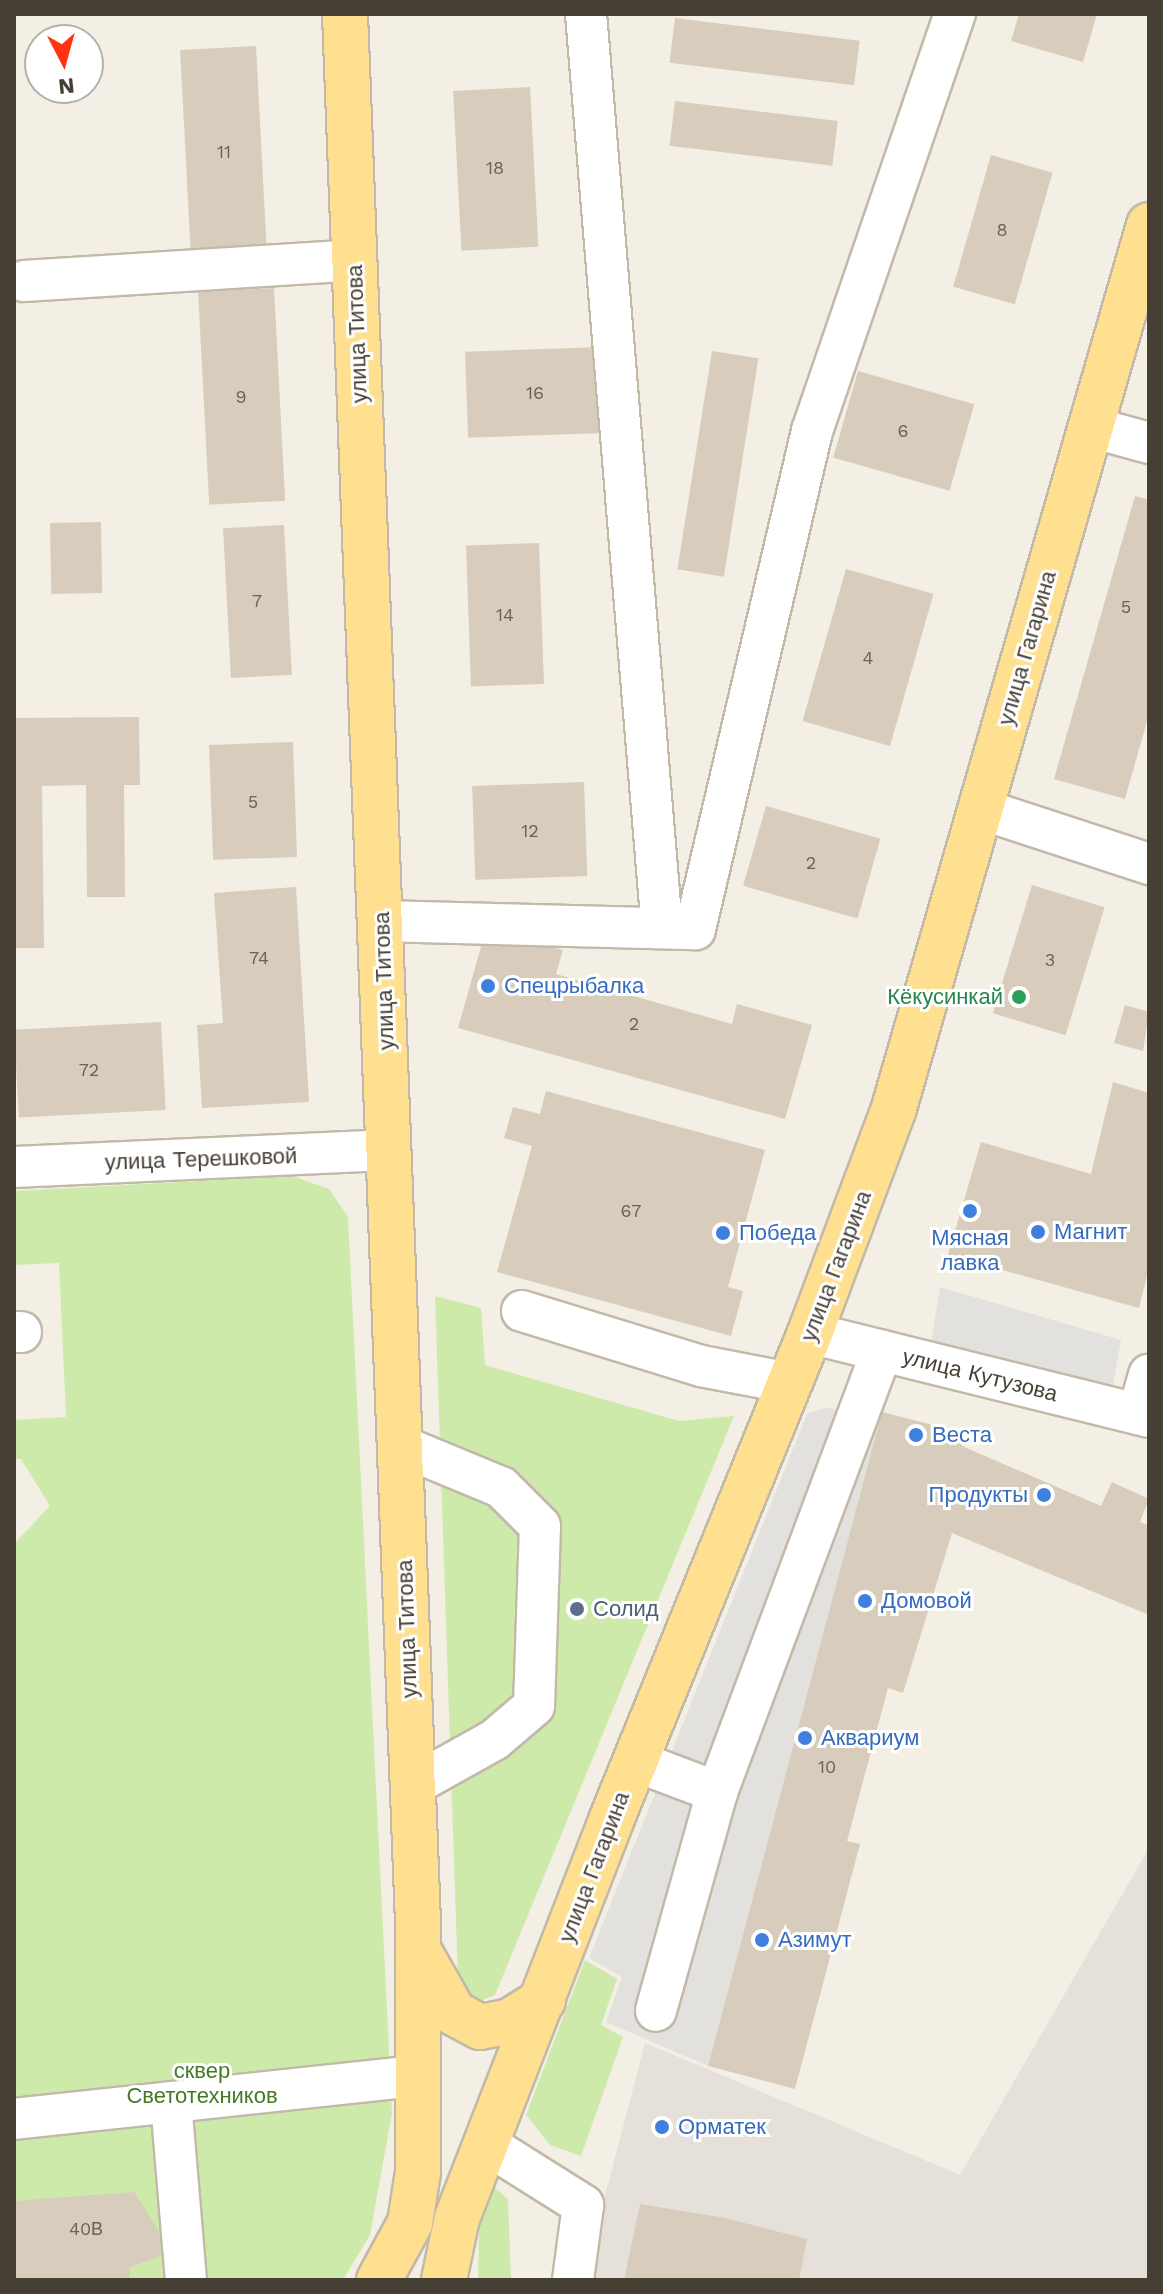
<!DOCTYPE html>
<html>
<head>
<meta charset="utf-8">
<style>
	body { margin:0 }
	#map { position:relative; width:1163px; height:2294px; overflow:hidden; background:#f3efe4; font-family:"Work Sans",sans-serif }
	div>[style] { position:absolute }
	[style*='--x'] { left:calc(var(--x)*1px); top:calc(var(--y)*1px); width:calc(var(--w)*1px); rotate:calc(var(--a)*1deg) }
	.industrial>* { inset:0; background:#e5e0d9 }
	.green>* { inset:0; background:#cdeaaa }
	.parking>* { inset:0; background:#e3e1dd }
	.building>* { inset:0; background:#d8cdbc; transform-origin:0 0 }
	.roads { filter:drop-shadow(2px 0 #c2b9a9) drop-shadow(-2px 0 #c2b9a9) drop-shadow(0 2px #c2b9a9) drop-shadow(0 -2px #c2b9a9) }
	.minor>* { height:40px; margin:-20px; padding:0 20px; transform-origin:20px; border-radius:20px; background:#fff }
	.major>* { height:44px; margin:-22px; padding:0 22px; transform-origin:22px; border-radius:22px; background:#ffe091 }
	.dots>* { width:22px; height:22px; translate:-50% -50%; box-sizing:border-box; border:4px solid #fff; border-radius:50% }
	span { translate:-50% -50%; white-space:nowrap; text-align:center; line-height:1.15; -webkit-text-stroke:6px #fff; paint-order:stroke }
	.number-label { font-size:18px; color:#6a6256 }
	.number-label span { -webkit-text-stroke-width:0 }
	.street-label { font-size:22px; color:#463f34 }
	.shop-label { font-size:22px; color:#366cbe }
	.left { translate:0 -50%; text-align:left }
	.right { translate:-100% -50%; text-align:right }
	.leisure-label { font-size:22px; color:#27864d }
	.service-label { font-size:22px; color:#4e5e75 }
	.park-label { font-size:22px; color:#447a24 }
	.frame { position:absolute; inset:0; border:16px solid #463f34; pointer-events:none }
	.north { position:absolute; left:24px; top:24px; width:80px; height:80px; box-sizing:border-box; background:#fff; border:2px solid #b5b2ae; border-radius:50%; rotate:174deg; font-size:22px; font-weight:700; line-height:32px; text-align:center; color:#463f34 }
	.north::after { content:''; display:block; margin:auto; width:28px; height:36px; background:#ff330f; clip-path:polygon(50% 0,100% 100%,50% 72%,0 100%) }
</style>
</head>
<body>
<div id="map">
	<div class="industrial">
		<i style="clip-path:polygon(1149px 1848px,1149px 2280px,583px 2280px,645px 2043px,960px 2175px)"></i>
	</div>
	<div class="green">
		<i style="clip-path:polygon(292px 1176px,329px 1189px,348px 1217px,392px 2113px,370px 2235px,343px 2280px,14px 2280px,14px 1544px,50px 1506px,21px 1459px,14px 1459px,14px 1420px,66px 1417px,59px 1263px,14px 1265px,14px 1191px)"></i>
		<i style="clip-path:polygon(435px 1296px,481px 1308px,485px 1365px,679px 1421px,734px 1416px,495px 1995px,482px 2000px,466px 1995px,458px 1981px)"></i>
		<i style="clip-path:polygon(585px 1960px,617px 1979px,601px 2025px,623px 2037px,581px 2156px,550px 2145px,526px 2115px)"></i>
		<i style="clip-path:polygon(493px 2186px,508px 2199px,511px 2280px,478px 2280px,479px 2225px)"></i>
	</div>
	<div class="parking">
		<i style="clip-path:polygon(940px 1287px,1121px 1340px,1109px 1407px,928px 1362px)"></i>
		<i style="clip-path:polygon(824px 1408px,882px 1412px,708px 2066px,606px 2022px,622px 1977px,589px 1958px,807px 1414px)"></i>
	</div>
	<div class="building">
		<i style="clip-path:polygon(1019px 14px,1097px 14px,1083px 62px,1011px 41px)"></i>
		<i style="left:675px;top:18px;width:186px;height:45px;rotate:7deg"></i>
		<i style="left:256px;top:46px;width:208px;height:76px;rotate:87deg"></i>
		<i style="left:530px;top:87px;width:160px;height:77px;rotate:87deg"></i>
		<i style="left:675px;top:101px;width:164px;height:45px;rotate:7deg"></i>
		<i style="left:991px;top:155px;width:64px;height:137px;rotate:16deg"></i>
		<i style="left:274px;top:288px;width:213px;height:76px;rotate:87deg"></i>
		<i style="left:601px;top:347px;width:86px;height:136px;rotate:88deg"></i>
		<i style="left:712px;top:351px;width:47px;height:221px;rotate:9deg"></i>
		<i style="left:858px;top:371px;width:121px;height:90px;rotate:16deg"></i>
		<i style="clip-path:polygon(1135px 496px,1149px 500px,1149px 714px,1125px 799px,1054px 779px)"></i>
		<i style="left:101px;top:522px;width:71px;height:51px;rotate:89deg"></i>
		<i style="left:284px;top:525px;width:150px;height:61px;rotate:87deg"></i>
		<i style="left:539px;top:543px;width:141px;height:73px;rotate:88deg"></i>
		<i style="left:846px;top:569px;width:91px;height:158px;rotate:16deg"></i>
		<i style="clip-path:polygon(139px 717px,140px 785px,124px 785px,125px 897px,87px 897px,86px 785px,42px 786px,44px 948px,14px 948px,14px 718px)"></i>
		<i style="left:293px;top:742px;width:115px;height:84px;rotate:88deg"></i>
		<i style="left:584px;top:782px;width:94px;height:112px;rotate:88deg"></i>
		<i style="left:766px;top:806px;width:119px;height:83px;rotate:16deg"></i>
		<i style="left:1032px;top:885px;width:76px;height:134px;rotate:17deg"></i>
		<i style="clip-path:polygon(296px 887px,309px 1102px,202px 1108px,197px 1025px,223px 1023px,214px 893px)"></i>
		<i style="clip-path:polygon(486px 929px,563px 950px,556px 974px,732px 1024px,737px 1004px,812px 1025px,785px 1119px,458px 1028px)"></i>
		<i style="clip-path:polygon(1125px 1005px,1149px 1012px,1143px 1051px,1114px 1043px)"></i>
		<i style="left:161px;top:1022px;width:88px;height:147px;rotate:87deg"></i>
		<i style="clip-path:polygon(1113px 1082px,1149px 1093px,1149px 1268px,1139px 1308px,948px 1255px,981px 1142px,1091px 1174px)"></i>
		<i style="clip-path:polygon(546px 1091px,765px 1150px,728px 1287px,743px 1291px,731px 1336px,497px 1272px,532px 1146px,504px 1138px,513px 1107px,540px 1114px)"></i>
		<i style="clip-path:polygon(882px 1412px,965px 1433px,962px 1446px,1101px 1506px,1112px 1482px,1149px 1499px,1140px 1522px,1149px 1526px,1149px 1615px,952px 1533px,903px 1693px,888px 1688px,847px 1841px,860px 1844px,795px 2089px,708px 2066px)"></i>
		<i style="clip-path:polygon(134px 2192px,162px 2236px,160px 2256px,129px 2268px,130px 2280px,14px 2280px,14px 2201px)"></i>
		<i style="clip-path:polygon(640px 2204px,725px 2218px,807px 2239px,799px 2280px,624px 2280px)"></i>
	</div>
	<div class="roads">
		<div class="minor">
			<i style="--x:586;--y:14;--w:917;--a:85.25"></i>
			<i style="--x:24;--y:281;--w:331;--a:-3.6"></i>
			<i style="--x:1091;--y:427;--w:60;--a:15.4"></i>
			<i style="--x:981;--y:809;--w:177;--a:18.1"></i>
			<i style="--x:381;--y:921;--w:314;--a:1.5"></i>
			<i style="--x:695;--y:929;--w:512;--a:-76.78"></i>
			<i style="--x:812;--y:431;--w:441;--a:-71.1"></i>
			<i style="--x:14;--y:1167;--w:374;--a:-2.6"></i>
			<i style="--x:522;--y:1311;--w:187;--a:17.1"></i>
			<i style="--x:701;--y:1366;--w:91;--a:10.8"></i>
			<i style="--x:14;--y:1332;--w:7;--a:0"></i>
			<i style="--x:810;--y:1333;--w:349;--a:13.9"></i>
			<i style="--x:1138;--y:1414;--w:41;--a:-74.2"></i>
			<i style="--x:399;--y:1445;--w:110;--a:22.4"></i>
			<i style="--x:501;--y:1487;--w:55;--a:45"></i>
			<i style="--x:540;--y:1526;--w:180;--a:91.9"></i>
			<i style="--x:534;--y:1706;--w:52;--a:139.6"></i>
			<i style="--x:494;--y:1740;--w:93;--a:150.9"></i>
			<i style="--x:635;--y:1761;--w:88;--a:20.7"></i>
			<i style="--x:717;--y:1792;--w:227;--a:105.6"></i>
			<i style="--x:717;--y:1792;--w:471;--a:-69.5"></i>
			<i style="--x:171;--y:2102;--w:179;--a:85.2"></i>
			<i style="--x:14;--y:2119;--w:404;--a:-6.1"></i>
			<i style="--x:486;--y:2144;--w:115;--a:32.2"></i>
			<i style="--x:583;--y:2205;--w:76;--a:97.6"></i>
		</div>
		<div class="major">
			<i style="--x:345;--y:14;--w:1912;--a:87.81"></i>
			<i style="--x:418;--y:1925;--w:247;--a:90"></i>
			<i style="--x:418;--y:2172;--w:52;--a:98.9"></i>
			<i style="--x:410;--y:2223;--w:65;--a:118.5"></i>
			<i style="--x:419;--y:1951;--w:71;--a:60.6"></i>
			<i style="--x:454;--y:2013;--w:30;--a:28"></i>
			<i style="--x:480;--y:2027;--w:31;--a:-11"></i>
			<i style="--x:510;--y:2021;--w:39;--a:-32"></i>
			<i style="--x:444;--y:2280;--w:63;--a:-78.2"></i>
			<i style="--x:457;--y:2218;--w:429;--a:-68.8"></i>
			<i style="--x:612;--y:1818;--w:524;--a:-67.79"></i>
			<i style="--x:810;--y:1333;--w:240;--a:-69.5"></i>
			<i style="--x:894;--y:1108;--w:919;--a:-73.89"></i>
		</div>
	</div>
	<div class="dots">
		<i style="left:488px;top:986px;background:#3f7fe0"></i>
		<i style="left:1019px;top:997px;background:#2e9e5b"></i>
		<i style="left:970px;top:1211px;background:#3f7fe0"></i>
		<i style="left:1038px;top:1232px;background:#3f7fe0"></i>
		<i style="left:723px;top:1233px;background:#3f7fe0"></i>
		<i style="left:916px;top:1435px;background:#3f7fe0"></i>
		<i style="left:1044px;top:1495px;background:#3f7fe0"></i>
		<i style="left:865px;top:1601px;background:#3f7fe0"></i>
		<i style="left:577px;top:1609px;background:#5c6f8a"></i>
		<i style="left:805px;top:1738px;background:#3f7fe0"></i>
		<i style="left:762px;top:1940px;background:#3f7fe0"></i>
		<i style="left:662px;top:2127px;background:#3f7fe0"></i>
	</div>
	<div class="number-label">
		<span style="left:224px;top:152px">11</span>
		<span style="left:495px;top:168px">18</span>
		<span style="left:1002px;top:230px">8</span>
		<span style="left:535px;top:393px">16</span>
		<span style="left:241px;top:397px">9</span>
		<span style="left:903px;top:431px">6</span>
		<span style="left:257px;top:601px">7</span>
		<span style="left:1126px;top:607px">5</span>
		<span style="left:505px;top:615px">14</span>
		<span style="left:868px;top:658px">4</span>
		<span style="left:253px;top:802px">5</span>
		<span style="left:530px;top:831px">12</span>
		<span style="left:811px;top:863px">2</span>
		<span style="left:259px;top:958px">74</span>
		<span style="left:1050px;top:960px">3</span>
		<span style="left:634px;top:1024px">2</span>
		<span style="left:89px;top:1070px">72</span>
		<span style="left:631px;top:1211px">67</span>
		<span style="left:827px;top:1767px">10</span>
		<span style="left:86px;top:2229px">40В</span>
	</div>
	<div class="street-label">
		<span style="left:357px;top:334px;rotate:-92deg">улица Титова</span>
		<span style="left:1027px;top:648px;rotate:-74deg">улица Гагарина</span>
		<span style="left:384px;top:981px;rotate:-92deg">улица Титова</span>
		<span style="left:201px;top:1159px;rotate:-2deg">улица Терешковой</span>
		<span style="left:836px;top:1266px;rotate:-69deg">улица Гагарина</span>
		<span style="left:980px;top:1375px;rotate:14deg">улица Кутузова</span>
		<span style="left:407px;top:1629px;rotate:-92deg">улица Титова</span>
		<span style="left:594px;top:1867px;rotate:-69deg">улица Гагарина</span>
	</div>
	<div class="shop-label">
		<span class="left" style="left:504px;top:986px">Спецрыбалка</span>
		<span class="left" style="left:1054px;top:1232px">Магнит</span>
		<span class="left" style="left:739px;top:1233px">Победа</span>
		<span style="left:970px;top:1250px">Мясная<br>лавка</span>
		<span class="left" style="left:932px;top:1435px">Веста</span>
		<span class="right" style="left:1028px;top:1495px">Продукты</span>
		<span class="left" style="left:881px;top:1601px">Домовой</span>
		<span class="left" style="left:821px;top:1738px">Аквариум</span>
		<span class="left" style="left:778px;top:1940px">Азимут</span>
		<span class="left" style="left:678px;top:2127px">Орматек</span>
	</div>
	<div class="leisure-label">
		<span class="right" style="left:1003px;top:997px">Кёкусинкай</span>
	</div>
	<div class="service-label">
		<span class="left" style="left:593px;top:1609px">Солид</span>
	</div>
	<div class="park-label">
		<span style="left:202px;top:2083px">сквер<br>Светотехников</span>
	</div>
	<div class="frame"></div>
	<div class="north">N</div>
</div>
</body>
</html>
